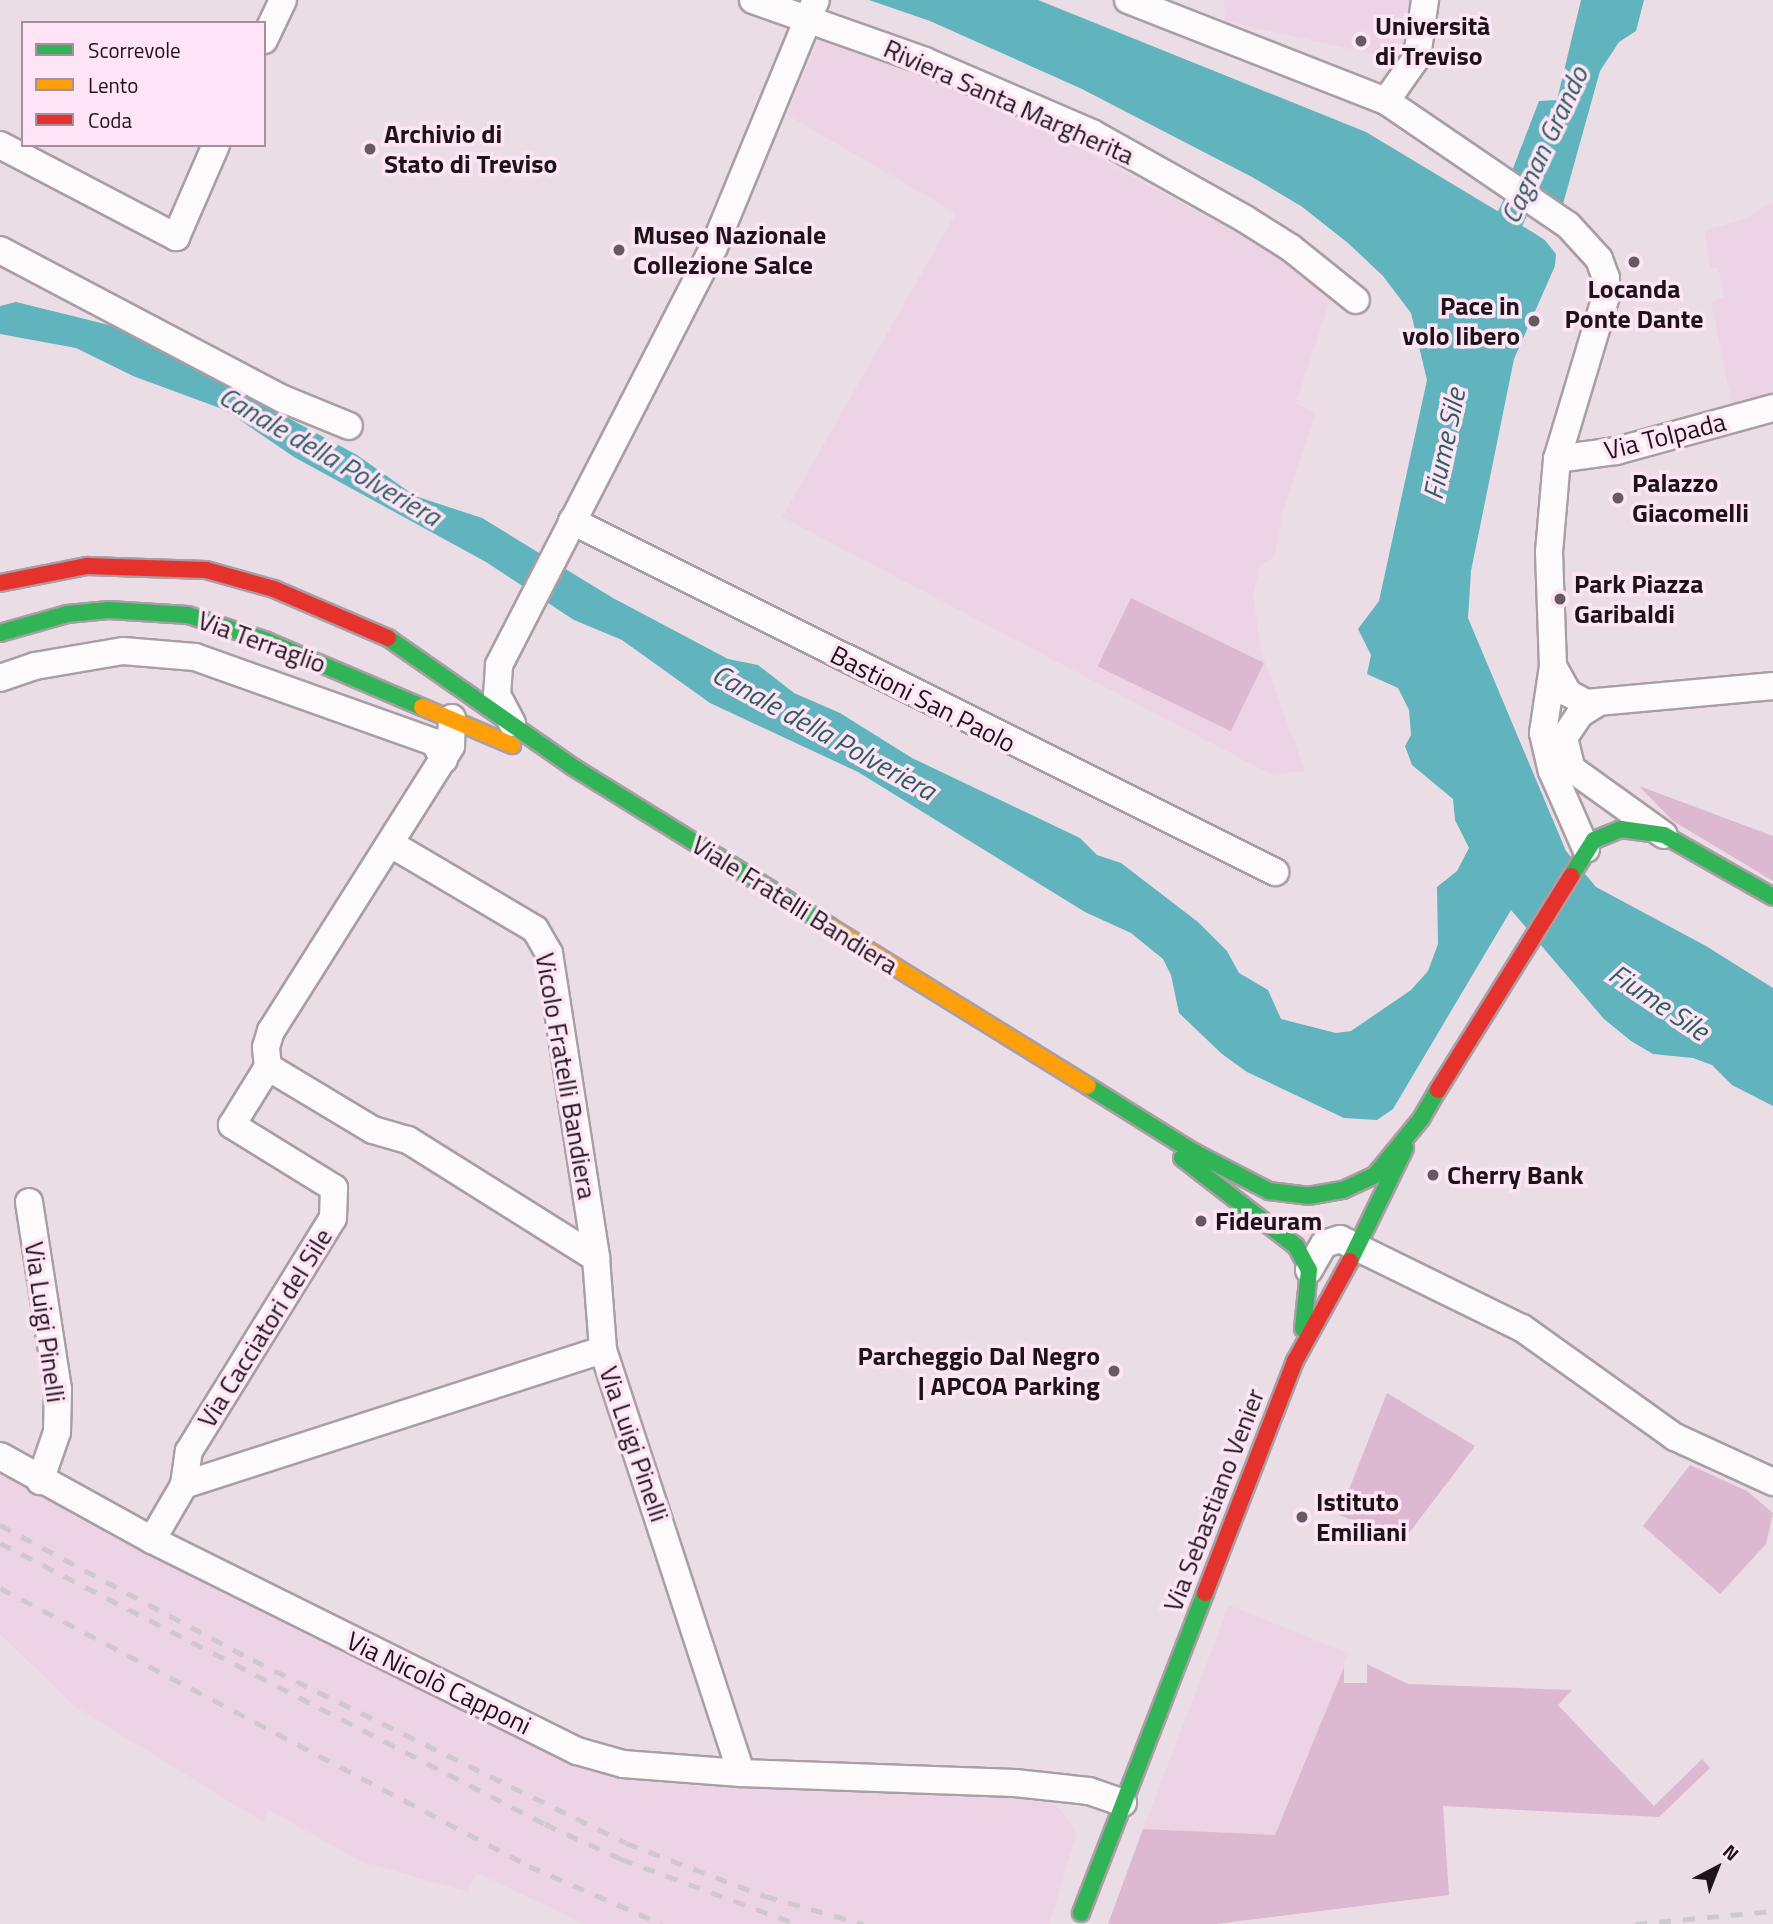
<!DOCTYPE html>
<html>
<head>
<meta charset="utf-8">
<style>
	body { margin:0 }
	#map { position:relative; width:1773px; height:1924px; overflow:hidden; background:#ebdde6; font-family:"Titillium Web",sans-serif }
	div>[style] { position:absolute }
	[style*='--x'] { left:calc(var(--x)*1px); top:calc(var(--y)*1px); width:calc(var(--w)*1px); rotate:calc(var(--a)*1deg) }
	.built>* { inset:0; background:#edd4e4 }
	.green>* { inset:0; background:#dcb8d1; transform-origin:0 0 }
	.water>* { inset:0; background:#61b3bd }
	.pier>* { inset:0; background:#ebdde6 }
	.canal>* { height:28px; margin:-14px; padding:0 14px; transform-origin:14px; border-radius:14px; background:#61b3bd }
	.roads { filter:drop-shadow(2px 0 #a99ea5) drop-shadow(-2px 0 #a99ea5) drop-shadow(0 2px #a99ea5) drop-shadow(0 -2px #a99ea5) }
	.street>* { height:26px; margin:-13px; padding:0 13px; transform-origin:13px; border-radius:13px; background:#fcfafb }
	.fast>* { height:16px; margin:-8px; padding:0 8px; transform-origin:8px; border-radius:8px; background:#30b455 }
	.slow>* { height:16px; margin:-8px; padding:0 8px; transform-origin:8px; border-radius:8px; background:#ff9f0a }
	.jam>* { height:16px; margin:-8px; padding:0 8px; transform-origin:8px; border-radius:8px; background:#e5322d }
	.rail>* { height:5px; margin-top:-2.5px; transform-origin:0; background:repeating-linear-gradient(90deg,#cec9cc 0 12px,transparent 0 24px) }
	.dots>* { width:19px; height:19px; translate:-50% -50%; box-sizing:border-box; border:4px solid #fee4f5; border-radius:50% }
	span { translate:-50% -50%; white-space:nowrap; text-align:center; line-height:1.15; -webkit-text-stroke:7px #fee4f5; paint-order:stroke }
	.poi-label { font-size:26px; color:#1d141a; font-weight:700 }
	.left { translate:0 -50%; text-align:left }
	.right { translate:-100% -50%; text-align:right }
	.street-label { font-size:26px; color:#1d141a }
	.water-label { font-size:28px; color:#2d5e62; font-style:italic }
	.legend { position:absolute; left:21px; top:21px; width:245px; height:126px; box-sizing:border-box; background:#fee4f5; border:2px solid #a4919d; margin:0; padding:9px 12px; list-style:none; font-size:21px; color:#1d141a }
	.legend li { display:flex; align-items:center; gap:14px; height:35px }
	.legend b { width:35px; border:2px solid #a4919d }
	.north { position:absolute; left:1682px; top:1833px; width:70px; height:70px; -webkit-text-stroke:5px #fee4f5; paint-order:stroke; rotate:42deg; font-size:19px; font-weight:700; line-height:28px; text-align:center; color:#1d141a }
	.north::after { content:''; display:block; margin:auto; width:24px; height:32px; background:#1d141a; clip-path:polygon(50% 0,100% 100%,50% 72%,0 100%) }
</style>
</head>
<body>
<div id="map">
	<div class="built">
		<i style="clip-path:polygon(1224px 0,1412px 0,1404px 61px,1225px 21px)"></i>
		<i style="clip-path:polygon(818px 40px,878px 52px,1029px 121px,1335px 286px,1296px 403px,1316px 413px,1283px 511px,1275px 557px,1260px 565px,1253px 596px,1261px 651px,1305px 771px,1272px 775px,782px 517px,956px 213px,787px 115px)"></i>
		<i style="clip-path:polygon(1773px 202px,1773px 394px,1732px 404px,1711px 302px,1724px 297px,1718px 268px,1710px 268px,1705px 230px,1745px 219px)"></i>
		<i style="clip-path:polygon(0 1471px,134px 1528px,547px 1744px,1044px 1797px,1062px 1811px,1077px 1834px,1049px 1924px,584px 1924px,477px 1873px,468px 1892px,360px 1861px,269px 1810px,263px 1822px,74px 1706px,0 1634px)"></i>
		<i style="clip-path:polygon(1229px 1605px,1348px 1653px,1344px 1667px,1275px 1835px,1143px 1829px)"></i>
	</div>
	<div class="green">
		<i style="left:1131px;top:598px;width:148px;height:76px;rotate:26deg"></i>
		<i style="clip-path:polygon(1639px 786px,1773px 836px,1773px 881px,1673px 821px)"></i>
		<i style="clip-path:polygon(1387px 1393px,1475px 1446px,1403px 1541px,1339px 1515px)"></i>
		<i style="clip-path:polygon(1690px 1465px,1747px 1491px,1773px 1513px,1766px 1544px,1720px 1594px,1643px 1526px)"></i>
		<i style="clip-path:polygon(1367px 1664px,1408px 1684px,1572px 1690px,1558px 1705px,1654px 1806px,1702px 1759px,1710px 1768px,1659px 1817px,1443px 1806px,1449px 1895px,1216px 1924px,1108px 1924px,1143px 1829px,1275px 1835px,1344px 1667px,1344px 1683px,1367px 1683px)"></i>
	</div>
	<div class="water">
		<i style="clip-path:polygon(869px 0,1038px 0,1366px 132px,1544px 239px,1556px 254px,1555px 266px,1514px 359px,1471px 571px,1468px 618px,1566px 851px,1596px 887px,1706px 946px,1773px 988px,1773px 1106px,1732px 1085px,1712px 1065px,1693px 1058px,1653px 1054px,1631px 1041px,1604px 1019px,1511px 910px,1393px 1109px,1377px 1120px,1344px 1118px,1247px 1072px,1222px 1054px,1179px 1013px,1171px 975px,1163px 959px,1131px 933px,1085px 912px,858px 772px,710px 703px,622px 640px,574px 620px,486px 562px,294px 457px,225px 410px,133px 376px,76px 348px,0 334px,0 306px,16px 302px,121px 328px,357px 455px,415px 496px,482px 518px,613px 598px,728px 659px,758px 665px,794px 693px,840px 713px,912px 758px,1080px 838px,1097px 855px,1121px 863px,1198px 922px,1227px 951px,1239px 973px,1268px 990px,1281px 1019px,1336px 1033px,1351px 1031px,1411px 990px,1428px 971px,1438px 944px,1437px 887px,1457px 871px,1469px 848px,1455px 820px,1453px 799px,1412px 765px,1405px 746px,1411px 735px,1409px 710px,1398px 688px,1367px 674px,1371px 655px,1358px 629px,1379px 601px,1427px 380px,1411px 313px,1383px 276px,1348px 243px,1301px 206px,1252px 177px,1082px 89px,930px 21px)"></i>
		<i style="clip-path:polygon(1581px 0,1644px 0,1636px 31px,1619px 42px,1600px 71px,1563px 204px,1512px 171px,1539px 101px,1557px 100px)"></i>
	</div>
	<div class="pier">
		<i style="clip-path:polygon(1484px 199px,1546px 236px,1555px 247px)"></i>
	</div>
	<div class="canal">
		<i style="--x:1494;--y:253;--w:89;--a:-64.9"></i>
	</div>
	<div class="roads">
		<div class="street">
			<i style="--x:753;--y:0;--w:182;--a:19.5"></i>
			<i style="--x:925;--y:61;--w:182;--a:23.3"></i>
			<i style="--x:1092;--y:133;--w:176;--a:29.3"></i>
			<i style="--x:1245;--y:219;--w:54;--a:32.2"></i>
			<i style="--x:1291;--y:248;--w:83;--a:38.7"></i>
			<i style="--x:1128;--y:0;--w:277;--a:21.4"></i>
			<i style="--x:1386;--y:101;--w:220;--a:34.3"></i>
			<i style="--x:1568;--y:225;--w:46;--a:47.6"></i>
			<i style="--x:1599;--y:259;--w:20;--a:70"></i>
			<i style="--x:1606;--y:278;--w:18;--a:90"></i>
			<i style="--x:1606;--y:296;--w:170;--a:106.7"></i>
			<i style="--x:1557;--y:459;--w:93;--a:94.9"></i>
			<i style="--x:1549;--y:552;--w:114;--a:88"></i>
			<i style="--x:1553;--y:666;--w:68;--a:98.5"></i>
			<i style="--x:1543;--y:733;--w:39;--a:77"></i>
			<i style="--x:1552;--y:771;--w:85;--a:66.4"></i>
			<i style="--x:264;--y:40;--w:44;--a:-64.6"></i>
			<i style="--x:1386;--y:101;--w:54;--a:-54.8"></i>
			<i style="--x:1417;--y:57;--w:58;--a:-82"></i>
			<i style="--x:0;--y:145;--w:199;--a:27.6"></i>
			<i style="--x:176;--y:237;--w:100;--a:-66.5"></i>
			<i style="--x:0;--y:250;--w:320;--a:27.8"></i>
			<i style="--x:283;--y:399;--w:71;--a:22.2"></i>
			<i style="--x:1557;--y:459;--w:60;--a:-7.7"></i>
			<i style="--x:1616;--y:451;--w:163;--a:-15.3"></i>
			<i style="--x:572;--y:521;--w:786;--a:26.53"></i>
			<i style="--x:1553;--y:666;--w:31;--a:61"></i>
			<i style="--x:1568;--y:693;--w:21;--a:29"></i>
			<i style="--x:1586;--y:703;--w:188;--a:-5.2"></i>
			<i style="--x:0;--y:678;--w:37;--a:-19"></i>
			<i style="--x:35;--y:666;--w:89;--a:-9.7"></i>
			<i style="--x:123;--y:651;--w:72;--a:4.8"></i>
			<i style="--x:195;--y:657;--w:254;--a:19.6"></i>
			<i style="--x:434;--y:742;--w:20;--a:60"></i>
			<i style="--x:1596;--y:704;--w:19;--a:148"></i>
			<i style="--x:1580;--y:714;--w:29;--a:124"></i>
			<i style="--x:1564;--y:738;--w:32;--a:76"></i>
			<i style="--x:1572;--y:769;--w:113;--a:35.7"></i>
			<i style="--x:512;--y:723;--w:32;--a:-118"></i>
			<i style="--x:497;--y:695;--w:30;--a:-86"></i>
			<i style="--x:499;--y:665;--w:470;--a:-62.8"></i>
			<i style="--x:714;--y:247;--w:267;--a:-67.6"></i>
			<i style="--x:391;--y:844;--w:167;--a:30.6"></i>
			<i style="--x:535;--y:929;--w:28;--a:60"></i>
			<i style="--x:549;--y:953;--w:309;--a:81.2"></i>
			<i style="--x:596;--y:1258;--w:92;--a:85.6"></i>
			<i style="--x:603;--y:1350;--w:445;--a:71.9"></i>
			<i style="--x:268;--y:1067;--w:122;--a:31"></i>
			<i style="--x:373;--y:1130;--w:36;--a:16"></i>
			<i style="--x:408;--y:1140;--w:222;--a:32.1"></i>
			<i style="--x:29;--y:1202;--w:189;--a:81.2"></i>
			<i style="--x:58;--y:1389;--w:43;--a:91.3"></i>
			<i style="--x:57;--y:1432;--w:52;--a:109.1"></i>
			<i style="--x:1309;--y:1270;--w:30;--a:-60"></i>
			<i style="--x:1324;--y:1244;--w:17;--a:-17"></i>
			<i style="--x:1340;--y:1239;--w:203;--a:26.1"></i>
			<i style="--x:1522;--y:1328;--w:188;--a:35.5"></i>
			<i style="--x:1675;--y:1437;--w:108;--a:24.7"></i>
			<i style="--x:0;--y:1456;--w:174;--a:28.9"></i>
			<i style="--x:152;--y:1540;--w:474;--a:26.4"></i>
			<i style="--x:577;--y:1751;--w:48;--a:15.8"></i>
			<i style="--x:623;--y:1764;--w:118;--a:4.4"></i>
			<i style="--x:741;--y:1773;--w:274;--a:2.1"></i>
			<i style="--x:1015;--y:1783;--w:74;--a:6.2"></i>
			<i style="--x:1089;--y:1791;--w:36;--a:19"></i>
			<i style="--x:184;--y:1485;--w:34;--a:-82"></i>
			<i style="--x:189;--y:1451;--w:274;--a:-58.3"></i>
			<i style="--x:333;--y:1218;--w:30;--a:-88"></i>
			<i style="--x:334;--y:1188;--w:120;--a:-148.3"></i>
			<i style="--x:232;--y:1125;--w:68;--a:-58.2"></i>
			<i style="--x:268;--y:1067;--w:20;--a:-96"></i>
			<i style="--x:266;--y:1047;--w:17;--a:-73"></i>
			<i style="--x:271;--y:1031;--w:337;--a:-57.7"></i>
			<i style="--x:451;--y:746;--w:28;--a:-88"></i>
			<i style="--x:152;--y:1540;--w:64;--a:-59.8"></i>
			<i style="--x:184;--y:1485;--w:440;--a:-17.9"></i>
		</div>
		<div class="fast">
			<i style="--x:0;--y:633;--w:70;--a:-15.8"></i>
			<i style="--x:67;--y:614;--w:42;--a:-5.4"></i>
			<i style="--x:109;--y:610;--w:79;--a:3.6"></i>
			<i style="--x:188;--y:615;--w:83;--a:18.2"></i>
			<i style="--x:267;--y:641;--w:168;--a:23.1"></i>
			<i style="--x:388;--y:638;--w:226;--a:34.9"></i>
			<i style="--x:573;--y:767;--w:301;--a:31.8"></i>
			<i style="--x:1571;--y:876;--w:43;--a:-57.4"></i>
			<i style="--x:1594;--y:840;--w:29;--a:-22"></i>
			<i style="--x:1621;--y:829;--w:43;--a:7.9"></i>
			<i style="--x:1664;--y:835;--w:125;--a:29.6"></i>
			<i style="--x:1088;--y:1086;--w:123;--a:32"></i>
			<i style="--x:1192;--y:1151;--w:87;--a:27.5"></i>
			<i style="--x:1269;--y:1191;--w:39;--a:7"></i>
			<i style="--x:1308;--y:1196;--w:36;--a:-10"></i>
			<i style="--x:1343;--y:1190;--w:35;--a:-25"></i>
			<i style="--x:1375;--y:1175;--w:72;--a:-50.6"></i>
			<i style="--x:1421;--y:1119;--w:34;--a:-60"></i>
			<i style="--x:1182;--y:1158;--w:144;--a:37.7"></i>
			<i style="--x:1296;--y:1246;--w:27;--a:62"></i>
			<i style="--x:1309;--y:1270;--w:59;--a:95.8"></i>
			<i style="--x:1350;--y:1261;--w:126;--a:-64"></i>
			<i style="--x:1081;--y:1913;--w:343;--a:-68.8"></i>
		</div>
		<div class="slow">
			<i style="--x:422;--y:707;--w:98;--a:22.9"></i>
			<i style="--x:829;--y:926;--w:304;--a:31.7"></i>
		</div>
		<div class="jam">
			<i style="--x:0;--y:583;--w:89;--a:-11.1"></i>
			<i style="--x:87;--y:566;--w:119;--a:1.9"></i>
			<i style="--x:206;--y:570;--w:71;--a:15.6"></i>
			<i style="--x:274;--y:589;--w:124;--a:23.3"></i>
			<i style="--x:1438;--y:1090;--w:252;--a:-58.1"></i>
			<i style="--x:1205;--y:1593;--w:249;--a:-68.8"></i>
			<i style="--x:1295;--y:1361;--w:114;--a:-61.2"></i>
		</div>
	</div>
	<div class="rail">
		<i style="--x:0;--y:1525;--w:287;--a:28.1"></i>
		<i style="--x:253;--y:1660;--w:415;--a:26.1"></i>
		<i style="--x:626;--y:1843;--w:149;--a:20.9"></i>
		<i style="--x:765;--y:1896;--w:102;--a:15.9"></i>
		<i style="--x:0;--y:1543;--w:613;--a:27.28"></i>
		<i style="--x:545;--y:1824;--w:84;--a:24.7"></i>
		<i style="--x:621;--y:1859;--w:188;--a:20.3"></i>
		<i style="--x:0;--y:1588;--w:598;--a:27.72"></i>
		<i style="--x:529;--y:1866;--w:145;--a:23.6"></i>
		<i style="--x:1635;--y:1924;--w:139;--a:-5.4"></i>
	</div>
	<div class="dots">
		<i style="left:1361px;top:41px;background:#655a61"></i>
		<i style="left:370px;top:149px;background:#655a61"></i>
		<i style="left:619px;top:250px;background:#655a61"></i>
		<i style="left:1634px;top:262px;background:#655a61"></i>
		<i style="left:1534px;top:321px;background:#655a61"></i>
		<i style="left:1618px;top:498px;background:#655a61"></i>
		<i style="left:1560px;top:599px;background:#655a61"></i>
		<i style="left:1433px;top:1175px;background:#655a61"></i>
		<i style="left:1201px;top:1221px;background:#655a61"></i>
		<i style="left:1114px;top:1371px;background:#655a61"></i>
		<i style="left:1302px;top:1517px;background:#655a61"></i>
	</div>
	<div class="poi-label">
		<span class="left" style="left:1375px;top:41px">Università<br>di Treviso</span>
		<span class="left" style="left:384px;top:149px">Archivio di<br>Stato di Treviso</span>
		<span class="left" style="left:633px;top:250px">Museo Nazionale<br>Collezione Salce</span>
		<span style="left:1634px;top:304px">Locanda<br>Ponte Dante</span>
		<span class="right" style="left:1520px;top:321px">Pace in<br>volo libero</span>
		<span class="left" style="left:1632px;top:498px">Palazzo<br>Giacomelli</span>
		<span class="left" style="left:1574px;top:599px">Park Piazza<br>Garibaldi</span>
		<span class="left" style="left:1447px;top:1175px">Cherry Bank</span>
		<span class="left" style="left:1215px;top:1221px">Fideuram</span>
		<span class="right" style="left:1100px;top:1371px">Parcheggio Dal Negro<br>| APCOA Parking</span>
		<span class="left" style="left:1316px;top:1517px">Istituto<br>Emiliani</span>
	</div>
	<div class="street-label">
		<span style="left:1009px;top:102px;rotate:24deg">Riviera Santa Margherita</span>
		<span style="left:1665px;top:436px;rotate:-14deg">Via Tolpada</span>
		<span style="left:262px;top:642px;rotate:20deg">Via Terraglio</span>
		<span style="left:923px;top:699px;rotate:27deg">Bastioni San Paolo</span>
		<span style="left:795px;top:905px;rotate:32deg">Viale Fratelli Bandiera</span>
		<span style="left:566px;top:1076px;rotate:80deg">Vicolo Fratelli Bandiera</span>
		<span style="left:45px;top:1322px;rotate:82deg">Via Luigi Pinelli</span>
		<span style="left:265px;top:1328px;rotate:-58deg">Via Cacciatori del Sile</span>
		<span style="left:634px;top:1444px;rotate:71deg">Via Luigi Pinelli</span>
		<span style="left:1214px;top:1500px;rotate:-69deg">Via Sebastiano Venier</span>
		<span style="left:439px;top:1683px;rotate:26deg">Via Nicolò Capponi</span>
	</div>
	<div class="water-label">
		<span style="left:1544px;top:145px;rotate:-65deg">Cagnan Grando</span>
		<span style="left:1444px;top:444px;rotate:-78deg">Fiume Sile</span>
		<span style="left:330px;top:456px;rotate:30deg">Canale della Polveriera</span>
		<span style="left:824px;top:732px;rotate:29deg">Canale della Polveriera</span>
		<span style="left:1659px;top:1002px;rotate:34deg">Fiume Sile</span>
	</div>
	<ul class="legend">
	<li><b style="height:9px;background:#30b455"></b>Scorrevole</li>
	<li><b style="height:9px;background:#ff9f0a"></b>Lento</li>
	<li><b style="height:9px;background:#e5322d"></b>Coda</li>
	</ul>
	<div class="north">N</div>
</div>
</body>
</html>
